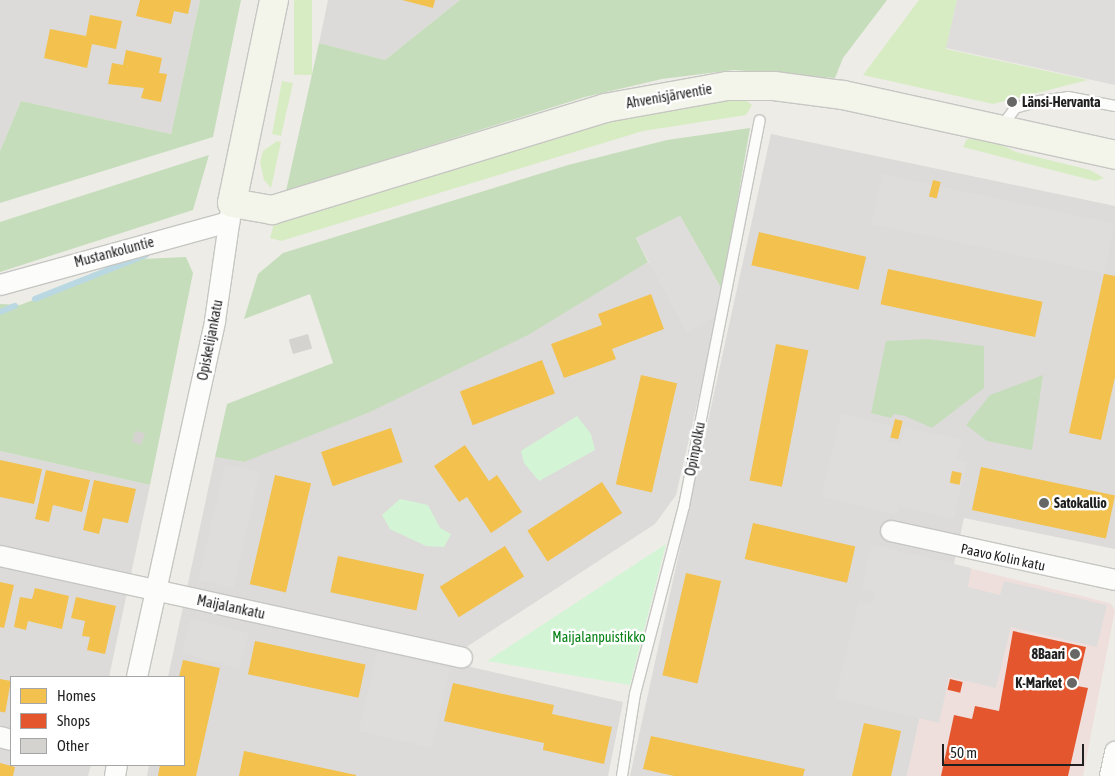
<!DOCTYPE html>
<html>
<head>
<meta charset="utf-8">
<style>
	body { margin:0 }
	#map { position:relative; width:1115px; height:776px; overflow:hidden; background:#edece7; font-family:"Asap Condensed",sans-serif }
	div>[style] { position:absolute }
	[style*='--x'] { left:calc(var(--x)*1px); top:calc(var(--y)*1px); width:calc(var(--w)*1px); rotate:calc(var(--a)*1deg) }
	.residential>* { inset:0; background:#dcdbd9 }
	.commercial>* { inset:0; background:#efdfdc }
	.grass>* { inset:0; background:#d8ecc4; transform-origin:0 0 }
	.forest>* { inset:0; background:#c6ddbb }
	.park>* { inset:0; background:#d4f5d5 }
	.parking>* { inset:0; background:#dedddb; transform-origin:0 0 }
	.homes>* { inset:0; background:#f2c14e; transform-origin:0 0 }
	.shops>* { inset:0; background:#e4572e; transform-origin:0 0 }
	.stream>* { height:5.5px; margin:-2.75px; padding:0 2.75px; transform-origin:2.75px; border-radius:2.75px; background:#b9d8e1 }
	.building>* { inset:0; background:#d5d3d0; transform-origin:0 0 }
	.roads { filter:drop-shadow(1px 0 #c6c6c3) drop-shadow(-1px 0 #c6c6c3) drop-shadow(0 1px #c6c6c3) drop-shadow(0 -1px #c6c6c3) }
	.lane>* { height:10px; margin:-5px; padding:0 5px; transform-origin:5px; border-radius:5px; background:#fcfcfb }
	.street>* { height:20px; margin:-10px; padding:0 10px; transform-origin:10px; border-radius:10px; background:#fcfcfb }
	.secondary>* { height:28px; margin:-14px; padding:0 14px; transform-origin:14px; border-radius:14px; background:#f3f4ea }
	.dots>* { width:14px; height:14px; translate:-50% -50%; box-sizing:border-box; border:2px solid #fff; border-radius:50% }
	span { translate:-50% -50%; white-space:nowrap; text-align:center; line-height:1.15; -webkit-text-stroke:5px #fff; paint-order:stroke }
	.street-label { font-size:14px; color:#1f1f1f }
	.poi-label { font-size:14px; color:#1f1f1f; font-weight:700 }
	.left { translate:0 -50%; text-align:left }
	.right { translate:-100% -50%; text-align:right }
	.park-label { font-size:14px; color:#078216 }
	.legend { position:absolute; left:10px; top:676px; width:175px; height:90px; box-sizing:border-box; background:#fff; border:1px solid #a5a5a5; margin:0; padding:6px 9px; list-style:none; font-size:15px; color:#1f1f1f }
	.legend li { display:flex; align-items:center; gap:10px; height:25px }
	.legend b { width:25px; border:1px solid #a5a5a5 }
	.scale { position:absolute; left:942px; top:744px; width:142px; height:22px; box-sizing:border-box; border:2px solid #1f1f1f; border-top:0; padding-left:6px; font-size:15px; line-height:18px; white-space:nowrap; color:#1f1f1f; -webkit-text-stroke:4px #fff; paint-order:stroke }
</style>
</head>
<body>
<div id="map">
	<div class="residential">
		<i style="clip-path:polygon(0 0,200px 0,171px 134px,21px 101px,0 151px)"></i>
		<i style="clip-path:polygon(328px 0,460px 0,385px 60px,319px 43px)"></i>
		<i style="clip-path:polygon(771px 134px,1115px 206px,1115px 549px,964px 518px,907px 776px,630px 776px)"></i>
		<i style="clip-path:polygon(648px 262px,718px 314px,676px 495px,655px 524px,445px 661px,623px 702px,608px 776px,147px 776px,149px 765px,184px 765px,184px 677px,168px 677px,215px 457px,244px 462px)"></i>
		<i style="clip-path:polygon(0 451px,150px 485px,109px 677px,11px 677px,11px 765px,91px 765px,88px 776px,0 776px)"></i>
	</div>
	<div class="commercial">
		<i style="clip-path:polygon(953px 564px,1110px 603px,1115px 610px,1083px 776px,907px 776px)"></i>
	</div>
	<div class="grass">
		<i style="left:294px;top:0;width:18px;height:75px"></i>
		<i style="clip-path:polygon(919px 0,957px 0,946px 49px,1088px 80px,993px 104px,863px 75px)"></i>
		<i style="clip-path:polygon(282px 81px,293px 83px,281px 136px,272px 134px)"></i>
		<i style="clip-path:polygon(741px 97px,752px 105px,746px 115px,643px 131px,281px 241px,270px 238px,274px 223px,633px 112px)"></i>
		<i style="clip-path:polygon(988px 138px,1016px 152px,1090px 170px,1104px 178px,1095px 181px,963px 147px,967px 139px)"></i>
		<i style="clip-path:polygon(277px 141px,281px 142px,271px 188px,264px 180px,260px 162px,263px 151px)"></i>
	</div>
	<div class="forest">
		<i style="clip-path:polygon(200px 0,241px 0,213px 137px,0 203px,0 151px,21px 101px,171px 134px)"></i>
		<i style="clip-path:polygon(460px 0,887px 0,843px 58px,835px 78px,734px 70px,662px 79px,585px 97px,286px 191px,319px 43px,385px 60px)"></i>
		<i style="clip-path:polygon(750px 128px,722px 290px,680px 216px,636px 238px,648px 262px,528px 335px,370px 412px,244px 462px,215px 457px,227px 404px,333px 363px,310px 294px,244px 319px,258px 274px,283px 253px,568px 165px,667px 140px)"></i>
		<i style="clip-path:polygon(209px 155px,193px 210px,0 272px,0 222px)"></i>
		<i style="clip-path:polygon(186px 257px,193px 273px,150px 485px,0 451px,0 304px,20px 305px,142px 259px)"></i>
		<i style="clip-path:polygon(928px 339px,984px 346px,984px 388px,932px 428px,905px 416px,894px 414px,891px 418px,871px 413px,886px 341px)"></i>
		<i style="clip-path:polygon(1043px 375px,1032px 450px,987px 441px,966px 425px,990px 395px)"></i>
	</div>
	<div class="park">
		<i style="clip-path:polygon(577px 416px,591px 434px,595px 450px,539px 481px,524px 463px,521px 451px)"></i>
		<i style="clip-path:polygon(400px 499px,428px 505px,440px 528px,451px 534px,444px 547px,426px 546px,390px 529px,382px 515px)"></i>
		<i style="clip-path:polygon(666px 544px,630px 685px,487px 661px)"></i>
	</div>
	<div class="parking">
		<i style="clip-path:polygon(957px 0,1115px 0,1115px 85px,946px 48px)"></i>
		<i style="left:882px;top:174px;width:238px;height:51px;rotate:12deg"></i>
		<i style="clip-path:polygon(680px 216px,722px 290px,718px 314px,687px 333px,636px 238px)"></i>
		<i style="clip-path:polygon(841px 414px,892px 426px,888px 442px,900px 445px,905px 427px,962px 440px,957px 459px,967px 462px,954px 519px,899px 506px,897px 515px,821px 497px)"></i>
		<i style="left:225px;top:464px;width:36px;height:119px;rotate:13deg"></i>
		<i style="clip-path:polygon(871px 544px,971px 568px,968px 587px,1000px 595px,1004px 581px,1107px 605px,1097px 647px,1011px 627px,996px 688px,949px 677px,939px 723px,835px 698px,859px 601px,872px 604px,875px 592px,862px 589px)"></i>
		<i style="left:191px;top:618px;width:60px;height:36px;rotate:15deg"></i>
		<i style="left:377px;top:652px;width:75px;height:81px;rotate:13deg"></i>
	</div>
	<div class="homes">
		<i style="clip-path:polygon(140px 0,191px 0,188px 14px,174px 11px,171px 24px,136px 16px)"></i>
		<i style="clip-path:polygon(402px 0,435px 0,433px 8px)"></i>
		<i style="clip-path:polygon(90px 15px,122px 21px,116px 49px,92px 44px,87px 68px,44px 58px,50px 29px,86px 36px)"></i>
		<i style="clip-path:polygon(126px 50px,162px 58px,159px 73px,167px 74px,161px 102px,141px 98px,144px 88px,108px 84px,112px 63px,123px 65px)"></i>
		<i style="left:933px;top:180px;width:8px;height:17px;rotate:14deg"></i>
		<i style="left:759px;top:232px;width:110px;height:34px;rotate:13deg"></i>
		<i style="left:888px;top:269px;width:158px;height:36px;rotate:12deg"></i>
		<i style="clip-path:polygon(1104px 274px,1115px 276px,1115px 377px,1101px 440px,1069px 433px)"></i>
		<i style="clip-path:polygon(651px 294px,664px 329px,612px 349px,616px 359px,564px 378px,551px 344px,602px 325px,598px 314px)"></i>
		<i style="left:776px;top:344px;width:33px;height:139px;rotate:11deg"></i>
		<i style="left:542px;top:360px;width:36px;height:88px;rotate:69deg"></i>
		<i style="left:641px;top:375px;width:37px;height:112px;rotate:13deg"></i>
		<i style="left:895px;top:419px;width:8px;height:19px;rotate:14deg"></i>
		<i style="left:391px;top:428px;width:36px;height:74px;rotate:71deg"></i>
		<i style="clip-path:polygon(465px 445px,489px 481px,497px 475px,522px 512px,491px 533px,467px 497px,459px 502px,434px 466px)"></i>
		<i style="clip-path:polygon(0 460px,42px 469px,34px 504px,0 497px)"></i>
		<i style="left:981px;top:467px;width:137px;height:44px;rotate:12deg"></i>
		<i style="clip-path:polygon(46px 470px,90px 480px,82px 512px,53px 505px,49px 522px,35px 519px)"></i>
		<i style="left:952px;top:471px;width:10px;height:12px;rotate:11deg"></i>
		<i style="left:275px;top:475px;width:37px;height:112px;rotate:13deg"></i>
		<i style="clip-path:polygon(94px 480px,136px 489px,128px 523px,103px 518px,99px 534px,83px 530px)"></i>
		<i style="left:602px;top:482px;width:37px;height:89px;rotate:57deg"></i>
		<i style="left:753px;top:523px;width:105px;height:37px;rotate:13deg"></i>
		<i style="left:505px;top:546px;width:36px;height:77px;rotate:58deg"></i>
		<i style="left:338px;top:556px;width:88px;height:37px;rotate:12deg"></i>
		<i style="left:686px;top:573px;width:36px;height:105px;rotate:13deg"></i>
		<i style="clip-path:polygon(0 582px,14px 585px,4px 628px,0 627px)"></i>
		<i style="clip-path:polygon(35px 588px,69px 596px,62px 629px,28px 621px,26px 630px,14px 627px,20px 597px,32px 599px)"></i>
		<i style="clip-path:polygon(76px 597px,116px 606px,105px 654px,87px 650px,90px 637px,82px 636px,85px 621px,71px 618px)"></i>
		<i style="left:255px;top:641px;width:113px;height:34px;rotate:12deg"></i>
		<i style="clip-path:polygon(183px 660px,220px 668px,196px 776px,158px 776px,160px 765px,184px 765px,184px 677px,179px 677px)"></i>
		<i style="left:0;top:679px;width:11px;height:32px;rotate:10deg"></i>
		<i style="clip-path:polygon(453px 683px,554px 705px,552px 714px,612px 727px,604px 764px,543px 750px,544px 743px,444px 721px)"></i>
		<i style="clip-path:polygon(864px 723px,901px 731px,891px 776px,852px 776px)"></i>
		<i style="clip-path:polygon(651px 736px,805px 769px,803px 776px,674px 776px,643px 769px)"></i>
		<i style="clip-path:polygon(244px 751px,356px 775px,356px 776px,239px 776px)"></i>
		<i style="clip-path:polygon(0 763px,15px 767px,13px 776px,0 776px)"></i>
	</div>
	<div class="shops">
		<i style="clip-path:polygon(1013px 631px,1086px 647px,1077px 686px,1088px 688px,1068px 776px,941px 776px,954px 715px,972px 719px,975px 706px,999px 711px)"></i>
		<i style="left:950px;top:679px;width:13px;height:11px;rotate:13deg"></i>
	</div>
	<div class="stream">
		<i style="--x:35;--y:299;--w:119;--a:-21.6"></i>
		<i style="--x:0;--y:312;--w:16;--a:-22"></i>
	</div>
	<div class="building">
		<i style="left:308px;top:334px;width:15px;height:20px;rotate:74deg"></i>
		<i style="clip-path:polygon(135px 431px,145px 433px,141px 445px,132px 442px)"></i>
	</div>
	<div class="roads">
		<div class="lane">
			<i style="--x:1000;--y:129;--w:26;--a:-54"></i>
			<i style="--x:1015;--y:108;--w:26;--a:-16"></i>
			<i style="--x:1040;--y:101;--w:28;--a:-8"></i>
			<i style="--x:1068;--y:97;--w:48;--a:10.8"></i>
			<i style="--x:622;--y:776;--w:83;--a:-81"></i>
			<i style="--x:635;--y:694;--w:194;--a:-75.4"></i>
			<i style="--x:684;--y:506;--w:393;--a:-78.9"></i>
		</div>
		<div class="street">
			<i style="--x:0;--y:285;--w:238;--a:-15.4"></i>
			<i style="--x:891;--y:531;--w:229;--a:12.3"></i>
			<i style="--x:0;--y:556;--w:473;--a:12.4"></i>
			<i style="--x:137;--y:677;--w:364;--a:-77.6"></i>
			<i style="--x:215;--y:321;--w:119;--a:-81.8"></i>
			<i style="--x:0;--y:737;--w:11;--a:15"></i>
			<i style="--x:115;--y:776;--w:11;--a:-80"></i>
			<i style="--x:1110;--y:776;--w:25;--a:-78"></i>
		</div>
		<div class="secondary">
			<i style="--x:274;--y:0;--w:207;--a:101.7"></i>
			<i style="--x:232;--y:203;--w:41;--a:9.9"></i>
			<i style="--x:272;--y:210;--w:348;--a:-17"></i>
			<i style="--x:605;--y:108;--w:124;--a:-10.2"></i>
			<i style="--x:727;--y:86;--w:47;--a:0"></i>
			<i style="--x:774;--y:86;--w:70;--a:7.4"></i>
			<i style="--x:843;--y:95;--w:279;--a:12.4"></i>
		</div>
	</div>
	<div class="dots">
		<i style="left:1012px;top:102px;background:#676765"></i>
		<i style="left:1044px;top:503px;background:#676765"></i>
		<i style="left:1075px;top:654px;background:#676765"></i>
		<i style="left:1072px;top:683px;background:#676765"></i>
	</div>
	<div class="street-label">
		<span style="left:669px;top:96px;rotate:-10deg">Ahvenisjärventie</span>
		<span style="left:114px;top:252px;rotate:-15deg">Mustankoluntie</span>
		<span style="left:210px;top:340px;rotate:-79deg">Opiskelijankatu</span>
		<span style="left:695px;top:449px;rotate:-79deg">Opinpolku</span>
		<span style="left:1003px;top:557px;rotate:12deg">Paavo Kolin katu</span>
		<span style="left:231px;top:607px;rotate:12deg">Maijalankatu</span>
	</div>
	<div class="poi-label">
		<span class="left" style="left:1022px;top:102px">Länsi-Hervanta</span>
		<span class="left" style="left:1054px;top:503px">Satokallio</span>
		<span class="right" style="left:1065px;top:654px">8Baari</span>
		<span class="right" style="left:1062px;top:683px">K-Market</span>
	</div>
	<div class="park-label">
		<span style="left:599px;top:637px">Maijalanpuistikko</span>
	</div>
	<ul class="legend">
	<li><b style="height:14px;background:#f2c14e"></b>Homes</li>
	<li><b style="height:14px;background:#e4572e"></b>Shops</li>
	<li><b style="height:14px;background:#d5d3d0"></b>Other</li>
	</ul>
	<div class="scale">50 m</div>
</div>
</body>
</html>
